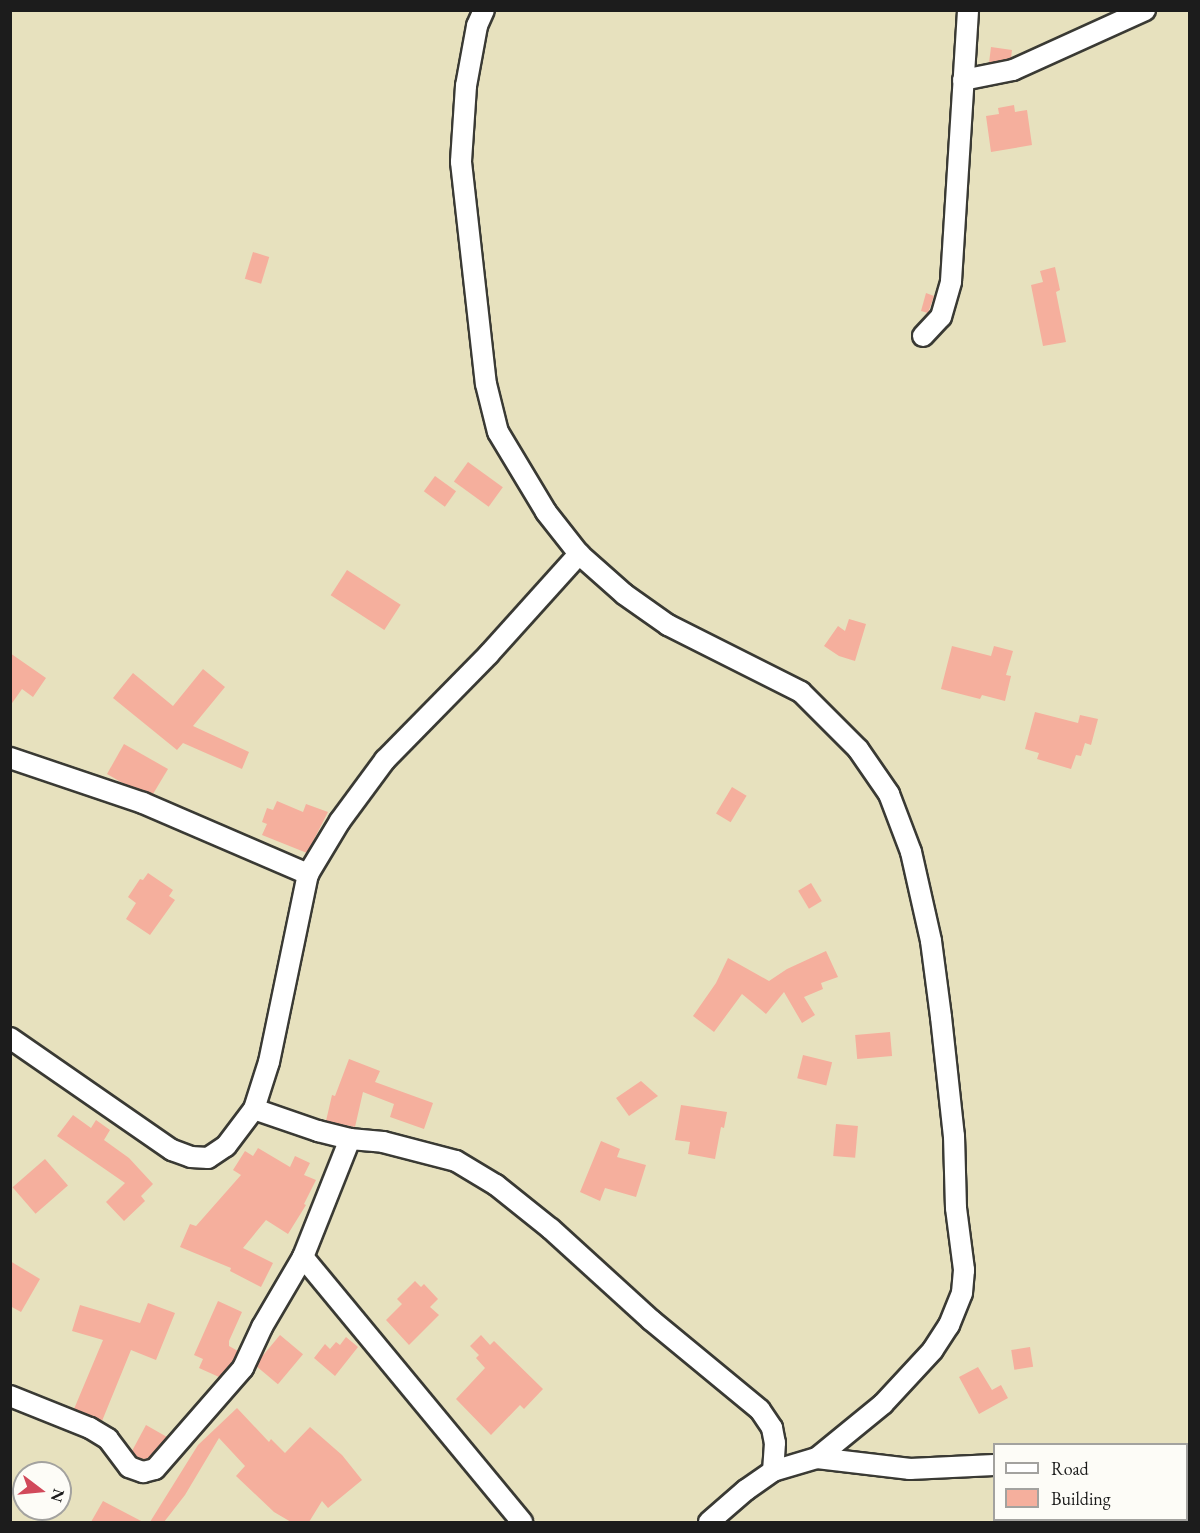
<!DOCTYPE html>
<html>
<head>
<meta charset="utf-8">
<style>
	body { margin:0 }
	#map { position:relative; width:1200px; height:1533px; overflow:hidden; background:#e7e1be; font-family:"EB Garamond",serif }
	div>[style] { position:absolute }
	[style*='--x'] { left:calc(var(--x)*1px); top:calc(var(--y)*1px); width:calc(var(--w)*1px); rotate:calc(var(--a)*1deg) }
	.building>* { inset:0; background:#f5af9d; transform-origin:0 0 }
	.roads { filter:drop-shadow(2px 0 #3a3a34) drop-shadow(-2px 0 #3a3a34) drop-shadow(0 2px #3a3a34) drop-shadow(0 -2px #3a3a34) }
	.minor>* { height:20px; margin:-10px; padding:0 10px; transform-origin:10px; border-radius:10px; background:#fff }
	span { translate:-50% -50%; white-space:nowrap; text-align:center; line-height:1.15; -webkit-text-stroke:6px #fdfcf7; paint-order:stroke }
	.frame { position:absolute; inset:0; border:12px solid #1c1c1c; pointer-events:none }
	.legend { position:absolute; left:993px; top:1443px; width:195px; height:78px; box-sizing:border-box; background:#fdfcf7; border:2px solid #a3a29f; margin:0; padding:8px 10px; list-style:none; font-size:18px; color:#1c1c1c }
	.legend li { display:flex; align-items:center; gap:12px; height:30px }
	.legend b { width:30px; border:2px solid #a3a29f }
	.north { position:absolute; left:12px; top:1461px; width:60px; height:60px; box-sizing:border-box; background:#fdfcf7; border:2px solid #a3a29f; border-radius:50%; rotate:106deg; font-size:16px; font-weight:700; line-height:24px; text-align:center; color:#1c1c1c }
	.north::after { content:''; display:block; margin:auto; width:21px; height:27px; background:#d1495b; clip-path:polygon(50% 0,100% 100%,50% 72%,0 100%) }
</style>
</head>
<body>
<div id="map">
	<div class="building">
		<i style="clip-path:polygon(991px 47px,1012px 50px,1011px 58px,989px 63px)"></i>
		<i style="clip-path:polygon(1014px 105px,1015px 112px,1027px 110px,1032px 145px,991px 152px,986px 116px,999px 114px,998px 108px)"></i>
		<i style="left:253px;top:252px;width:17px;height:28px;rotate:17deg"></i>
		<i style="clip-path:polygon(1055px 267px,1060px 290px,1056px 292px,1066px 342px,1043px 346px,1031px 285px,1043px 282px,1040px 271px)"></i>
		<i style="clip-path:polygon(926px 293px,934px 296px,928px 313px,921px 311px)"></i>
		<i style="left:468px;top:462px;width:43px;height:24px;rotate:36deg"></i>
		<i style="left:435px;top:476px;width:26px;height:19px;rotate:36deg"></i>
		<i style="left:347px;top:570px;width:64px;height:30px;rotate:33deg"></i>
		<i style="clip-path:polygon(849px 619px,866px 624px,855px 661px,839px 656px,824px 646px,838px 626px,845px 631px)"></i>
		<i style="clip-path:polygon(952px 646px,991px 656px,994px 646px,1013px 651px,1006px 675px,1011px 676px,1005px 701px,982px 695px,980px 699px,941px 689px)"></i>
		<i style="clip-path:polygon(10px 653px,46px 678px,33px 697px,22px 689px,10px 706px)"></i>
		<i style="clip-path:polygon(203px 669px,225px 687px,193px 726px,249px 752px,242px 769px,183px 743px,177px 750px,113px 698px,133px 673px,173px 706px)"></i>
		<i style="clip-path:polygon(1035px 712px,1078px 723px,1080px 715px,1098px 719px,1091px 745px,1085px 743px,1081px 756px,1076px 755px,1071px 769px,1037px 759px,1039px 753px,1025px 749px)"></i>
		<i style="clip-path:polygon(124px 744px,168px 769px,153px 794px,126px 785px,107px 774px)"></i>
		<i style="left:732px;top:787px;width:17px;height:31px;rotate:31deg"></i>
		<i style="clip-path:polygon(277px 801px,303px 812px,306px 804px,328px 812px,307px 853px,262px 835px,267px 824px,262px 822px,267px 808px,273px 810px)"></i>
		<i style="clip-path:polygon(148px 873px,173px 890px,169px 896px,175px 900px,150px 935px,126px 919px,136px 903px,128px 897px,140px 879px,143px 880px)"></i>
		<i style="left:811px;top:883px;width:21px;height:15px;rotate:59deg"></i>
		<i style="clip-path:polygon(826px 951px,838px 977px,821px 983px,823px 989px,804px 997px,815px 1015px,802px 1023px,784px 992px,766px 1014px,742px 994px,714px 1032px,693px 1016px,716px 983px,728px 958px,769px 981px,787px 969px)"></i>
		<i style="left:890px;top:1032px;width:24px;height:35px;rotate:85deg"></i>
		<i style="left:803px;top:1055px;width:30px;height:24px;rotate:14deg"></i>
		<i style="clip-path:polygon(349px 1059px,380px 1071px,375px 1082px,433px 1103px,424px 1129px,390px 1117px,394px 1104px,363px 1092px,355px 1127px,326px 1121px,332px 1095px,335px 1096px)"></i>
		<i style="clip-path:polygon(641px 1081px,658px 1096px,629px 1116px,616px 1098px)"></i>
		<i style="clip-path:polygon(681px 1105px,727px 1112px,724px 1128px,721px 1127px,715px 1159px,688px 1154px,690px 1142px,675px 1140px)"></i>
		<i style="clip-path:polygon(73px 1115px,91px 1128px,96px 1120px,110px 1130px,104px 1140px,129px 1158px,153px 1184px,141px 1196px,145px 1201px,124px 1221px,106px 1202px,125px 1183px,57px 1136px)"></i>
		<i style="left:836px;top:1124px;width:22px;height:32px;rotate:5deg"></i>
		<i style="clip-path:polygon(601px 1141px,620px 1149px,617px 1157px,646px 1165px,636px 1197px,605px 1188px,600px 1201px,580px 1192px)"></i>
		<i style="clip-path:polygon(258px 1148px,290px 1167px,295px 1156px,310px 1163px,304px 1175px,316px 1180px,304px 1204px,306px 1205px,288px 1234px,266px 1220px,243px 1248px,273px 1263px,261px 1287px,230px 1271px,231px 1268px,180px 1247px,190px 1224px,196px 1226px,241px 1175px,233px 1170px,245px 1151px,253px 1156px)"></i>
		<i style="left:45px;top:1159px;width:35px;height:43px;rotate:49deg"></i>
		<i style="clip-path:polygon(10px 1261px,40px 1279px,21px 1312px,10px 1306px)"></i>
		<i style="clip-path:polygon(415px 1281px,421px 1287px,424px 1284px,438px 1299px,430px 1307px,439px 1315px,409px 1345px,386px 1320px,402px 1304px,397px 1299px)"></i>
		<i style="clip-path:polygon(218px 1301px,242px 1312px,229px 1341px,229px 1346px,238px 1351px,233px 1361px,219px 1377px,199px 1368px,203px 1359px,194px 1355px)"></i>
		<i style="clip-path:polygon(148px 1303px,175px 1313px,156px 1360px,131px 1350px,102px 1421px,74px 1409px,103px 1340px,72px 1331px,80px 1305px,140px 1323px)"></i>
		<i style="left:280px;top:1335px;width:30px;height:39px;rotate:40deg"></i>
		<i style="clip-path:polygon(481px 1335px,490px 1345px,494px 1341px,543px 1389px,524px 1409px,520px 1405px,491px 1435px,456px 1399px,485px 1368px,476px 1358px,479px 1355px,470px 1346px)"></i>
		<i style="clip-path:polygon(346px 1337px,358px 1347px,335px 1376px,314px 1358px,325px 1344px,330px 1349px,336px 1342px,340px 1345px)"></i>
		<i style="left:1030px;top:1347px;width:20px;height:19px;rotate:81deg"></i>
		<i style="clip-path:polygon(978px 1367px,992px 1390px,1001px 1385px,1008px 1398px,979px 1414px,959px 1377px)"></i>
		<i style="clip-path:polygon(237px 1408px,269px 1442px,271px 1439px,285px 1453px,310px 1427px,342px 1455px,362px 1480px,328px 1508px,322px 1501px,309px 1522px,291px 1522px,274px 1512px,236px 1476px,245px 1466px,219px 1438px,185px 1495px,164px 1522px,150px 1522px,198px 1445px)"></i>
		<i style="clip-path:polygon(146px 1425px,167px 1437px,148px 1458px,144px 1459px,136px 1457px,132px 1451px)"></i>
		<i style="clip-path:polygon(103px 1501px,143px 1522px,91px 1522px)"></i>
	</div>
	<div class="roads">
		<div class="minor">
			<i style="--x:484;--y:10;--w:17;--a:114"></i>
			<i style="--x:477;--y:26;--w:61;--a:100.4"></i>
			<i style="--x:466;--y:86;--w:76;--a:93.8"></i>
			<i style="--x:461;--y:162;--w:223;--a:83.6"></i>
			<i style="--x:486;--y:384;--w:49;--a:76"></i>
			<i style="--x:498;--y:432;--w:93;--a:59"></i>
			<i style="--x:546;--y:512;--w:53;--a:51.8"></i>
			<i style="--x:579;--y:554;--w:60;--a:41.6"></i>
			<i style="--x:624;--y:594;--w:54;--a:35.2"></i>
			<i style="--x:668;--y:625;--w:149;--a:26.7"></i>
			<i style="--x:801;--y:692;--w:81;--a:45"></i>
			<i style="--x:858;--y:749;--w:55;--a:55.4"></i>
			<i style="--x:889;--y:794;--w:62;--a:69.2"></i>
			<i style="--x:911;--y:852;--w:91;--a:77.3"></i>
			<i style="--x:931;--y:941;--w:77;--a:82.5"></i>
			<i style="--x:941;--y:1017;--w:120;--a:83.8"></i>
			<i style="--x:954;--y:1136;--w:72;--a:88.4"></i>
			<i style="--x:956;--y:1208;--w:63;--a:82.6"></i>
			<i style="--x:964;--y:1270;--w:23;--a:95"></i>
			<i style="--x:962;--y:1293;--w:35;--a:112"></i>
			<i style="--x:949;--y:1325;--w:30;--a:123"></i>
			<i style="--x:933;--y:1350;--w:74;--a:132.8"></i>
			<i style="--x:883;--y:1404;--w:85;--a:140.7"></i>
			<i style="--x:963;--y:80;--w:51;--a:-11.3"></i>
			<i style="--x:1013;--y:70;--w:145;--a:-24.4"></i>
			<i style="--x:923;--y:336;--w:26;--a:-47"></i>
			<i style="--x:941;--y:317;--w:37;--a:-74"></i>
			<i style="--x:951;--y:281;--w:272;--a:-86.4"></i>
			<i style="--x:10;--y:758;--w:140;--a:18.7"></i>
			<i style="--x:143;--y:803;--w:180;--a:23.3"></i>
			<i style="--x:10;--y:1038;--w:197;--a:34.7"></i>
			<i style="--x:172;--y:1150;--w:20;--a:20"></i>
			<i style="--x:191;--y:1157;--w:17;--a:3"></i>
			<i style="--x:208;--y:1158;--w:22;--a:-34"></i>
			<i style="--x:226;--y:1146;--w:46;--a:-52.9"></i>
			<i style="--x:254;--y:1109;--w:49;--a:-72.3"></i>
			<i style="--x:269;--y:1062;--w:192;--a:-78.3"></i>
			<i style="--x:308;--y:874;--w:62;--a:-58.9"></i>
			<i style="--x:340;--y:821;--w:76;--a:-53.6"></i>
			<i style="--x:385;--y:760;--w:148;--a:-45.5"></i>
			<i style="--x:489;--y:654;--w:135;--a:-48"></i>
			<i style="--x:254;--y:1109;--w:68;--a:19"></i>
			<i style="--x:318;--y:1131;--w:33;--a:14"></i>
			<i style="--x:350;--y:1139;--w:33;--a:5"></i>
			<i style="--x:383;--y:1142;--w:75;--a:14.6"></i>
			<i style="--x:456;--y:1161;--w:47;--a:31"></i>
			<i style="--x:496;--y:1185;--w:70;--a:38.7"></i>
			<i style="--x:551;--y:1229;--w:135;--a:42.3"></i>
			<i style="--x:651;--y:1320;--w:141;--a:39.5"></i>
			<i style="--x:760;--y:1410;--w:22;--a:56"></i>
			<i style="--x:772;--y:1428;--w:15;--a:79"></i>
			<i style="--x:775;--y:1443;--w:28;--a:94"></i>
			<i style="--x:303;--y:1257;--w:344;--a:50.4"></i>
			<i style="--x:10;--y:1396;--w:86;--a:21.8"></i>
			<i style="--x:90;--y:1428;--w:21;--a:31"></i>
			<i style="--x:108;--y:1439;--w:35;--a:53"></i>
			<i style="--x:129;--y:1467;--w:15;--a:20"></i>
			<i style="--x:143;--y:1472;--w:12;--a:-14"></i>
			<i style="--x:155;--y:1469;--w:134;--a:-48.9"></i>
			<i style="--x:243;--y:1368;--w:45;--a:-65.1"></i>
			<i style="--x:262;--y:1327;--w:81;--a:-59.6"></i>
			<i style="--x:303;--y:1257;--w:127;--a:-68.3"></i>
			<i style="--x:1186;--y:1485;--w:4;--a:14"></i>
			<i style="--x:709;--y:1522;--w:49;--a:-40.9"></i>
			<i style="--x:746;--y:1490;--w:33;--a:-35"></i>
			<i style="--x:773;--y:1471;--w:46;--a:-16.5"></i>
			<i style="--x:817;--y:1458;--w:94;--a:6.7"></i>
			<i style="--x:910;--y:1469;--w:84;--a:-2.7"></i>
		</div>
	</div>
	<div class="frame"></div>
	<ul class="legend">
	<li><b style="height:8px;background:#fff"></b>Road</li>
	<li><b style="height:16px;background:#f5af9d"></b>Building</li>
	</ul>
	<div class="north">N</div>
</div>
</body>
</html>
